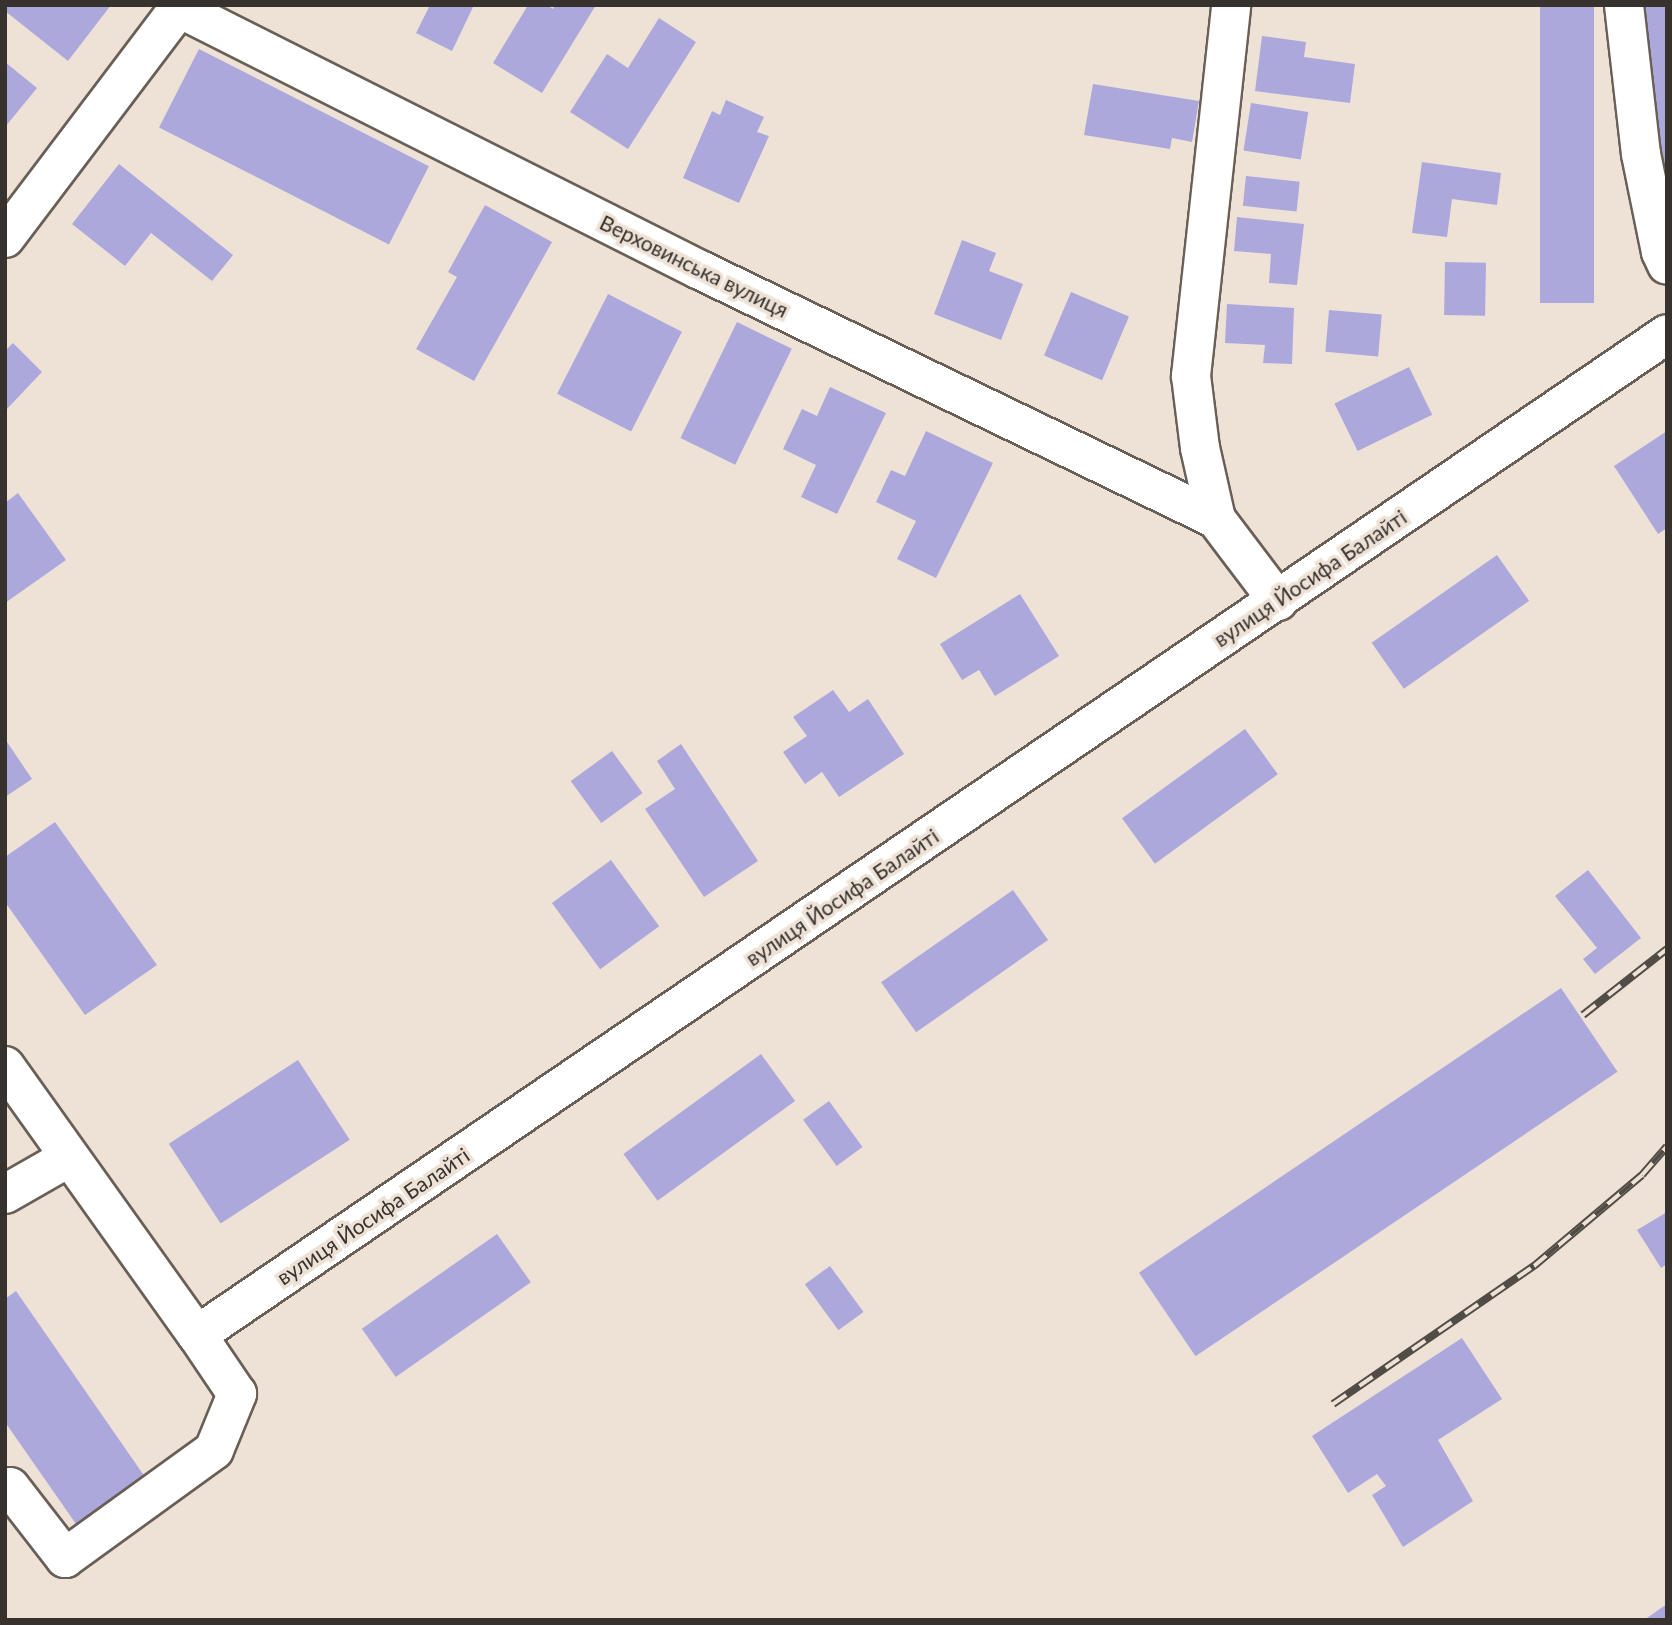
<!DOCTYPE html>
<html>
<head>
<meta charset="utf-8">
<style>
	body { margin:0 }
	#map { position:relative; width:1672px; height:1625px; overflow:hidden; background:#eee2d7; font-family:Lato,sans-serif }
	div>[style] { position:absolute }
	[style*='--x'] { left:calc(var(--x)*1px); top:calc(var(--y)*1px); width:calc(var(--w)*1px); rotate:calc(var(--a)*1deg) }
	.building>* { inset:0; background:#aca8dc; transform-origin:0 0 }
	.roads { filter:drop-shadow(2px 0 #695f56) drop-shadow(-2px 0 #695f56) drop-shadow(0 2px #695f56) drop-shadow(0 -2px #695f56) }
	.minor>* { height:38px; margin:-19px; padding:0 19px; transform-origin:19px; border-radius:19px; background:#fff }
	.rail>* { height:8px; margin-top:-4px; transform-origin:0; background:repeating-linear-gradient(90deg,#eee2d7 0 16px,#524c47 0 32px); box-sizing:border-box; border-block:2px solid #524c47 }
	span { translate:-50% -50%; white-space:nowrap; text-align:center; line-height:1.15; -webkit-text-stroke:7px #eee2d7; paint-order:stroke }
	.street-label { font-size:21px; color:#37322e }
	.frame { position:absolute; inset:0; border:7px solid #37322e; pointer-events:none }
</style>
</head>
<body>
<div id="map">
	<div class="building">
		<i style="clip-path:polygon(5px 5px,111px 5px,68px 61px,5px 11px)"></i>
		<i style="clip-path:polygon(430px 5px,474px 5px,452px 51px,416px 33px)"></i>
		<i style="clip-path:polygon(528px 5px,547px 5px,553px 9px,555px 5px,596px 5px,542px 93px,493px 63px)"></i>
		<i style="left:1540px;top:5px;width:54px;height:298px"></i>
		<i style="clip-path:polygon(1636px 5px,1667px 5px,1667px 186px,1660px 188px)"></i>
		<i style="clip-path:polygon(659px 18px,696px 42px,628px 149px,570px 112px,607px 54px,628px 68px)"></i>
		<i style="clip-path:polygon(1262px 36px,1306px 42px,1304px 57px,1355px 64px,1350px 103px,1255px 91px)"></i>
		<i style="left:199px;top:49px;width:258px;height:88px;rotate:27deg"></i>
		<i style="clip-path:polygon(5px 62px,37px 88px,5px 127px)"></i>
		<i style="clip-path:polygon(1093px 84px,1199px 101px,1192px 142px,1172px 138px,1170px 149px,1084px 135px)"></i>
		<i style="clip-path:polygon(726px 100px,764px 117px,757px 132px,769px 136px,739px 203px,683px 178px,712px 111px,720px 115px)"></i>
		<i style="left:1251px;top:103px;width:58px;height:48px;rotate:9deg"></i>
		<i style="clip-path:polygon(1422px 162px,1501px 173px,1497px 205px,1452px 199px,1447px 237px,1412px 233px)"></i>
		<i style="clip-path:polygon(119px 164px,233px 255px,212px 281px,151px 233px,125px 266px,72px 224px)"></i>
		<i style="left:1246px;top:176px;width:54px;height:30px;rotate:6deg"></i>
		<i style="clip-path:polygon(485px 205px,552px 242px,474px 381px,416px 349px,457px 277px,448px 272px)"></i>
		<i style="clip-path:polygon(1237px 217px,1304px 224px,1297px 285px,1269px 283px,1271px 254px,1234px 251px)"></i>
		<i style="clip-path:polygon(962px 240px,996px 253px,989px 271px,1023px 284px,1001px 340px,934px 314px)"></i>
		<i style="left:1445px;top:262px;width:41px;height:53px;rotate:1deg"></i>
		<i style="left:1071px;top:292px;width:63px;height:69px;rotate:23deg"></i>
		<i style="left:608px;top:294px;width:83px;height:112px;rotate:27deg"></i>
		<i style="clip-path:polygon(1227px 304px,1294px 308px,1292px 364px,1263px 363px,1265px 345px,1225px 343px)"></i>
		<i style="left:1329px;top:310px;width:53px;height:42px;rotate:5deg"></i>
		<i style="left:737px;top:322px;width:61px;height:129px;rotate:26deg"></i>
		<i style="clip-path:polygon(13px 343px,42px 372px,5px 411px,5px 351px)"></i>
		<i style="left:1409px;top:367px;width:53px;height:83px;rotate:64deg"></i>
		<i style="clip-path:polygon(830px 387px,886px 413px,837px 514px,801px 497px,816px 465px,783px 449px,802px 409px,817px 416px)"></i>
		<i style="clip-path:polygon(926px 431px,993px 463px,936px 578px,897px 559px,916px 521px,876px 502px,891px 470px,905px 476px)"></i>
		<i style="clip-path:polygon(1667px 431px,1667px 528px,1658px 534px,1614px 466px)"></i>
		<i style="clip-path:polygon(18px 493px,66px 560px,5px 603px,5px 503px)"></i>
		<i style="left:1497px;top:555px;width:56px;height:153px;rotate:55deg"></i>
		<i style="clip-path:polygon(1020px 594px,1059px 656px,995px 696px,979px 670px,962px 680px,940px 644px)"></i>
		<i style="clip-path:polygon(833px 690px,849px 712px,868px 699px,904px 754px,839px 797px,822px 772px,805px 784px,783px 752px,807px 736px,793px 717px)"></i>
		<i style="left:1245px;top:729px;width:56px;height:152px;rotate:54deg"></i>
		<i style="clip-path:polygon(5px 739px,32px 779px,5px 797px)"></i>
		<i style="clip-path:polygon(681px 744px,758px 861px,704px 897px,645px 809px,675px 789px,657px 761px)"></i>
		<i style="left:612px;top:751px;width:52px;height:51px;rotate:54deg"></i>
		<i style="clip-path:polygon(55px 822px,157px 965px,85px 1015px,5px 902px,5px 857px)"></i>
		<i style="left:611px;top:860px;width:82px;height:73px;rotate:54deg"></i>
		<i style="clip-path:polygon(1588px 870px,1641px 938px,1595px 974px,1583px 959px,1597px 948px,1555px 896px)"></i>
		<i style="left:1013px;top:890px;width:61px;height:161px;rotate:55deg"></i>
		<i style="left:1561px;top:988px;width:101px;height:509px;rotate:56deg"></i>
		<i style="left:761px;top:1054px;width:58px;height:170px;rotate:54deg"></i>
		<i style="left:298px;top:1060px;width:95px;height:154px;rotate:57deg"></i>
		<i style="left:829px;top:1101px;width:57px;height:32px;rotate:54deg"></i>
		<i style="clip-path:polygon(1667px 1212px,1667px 1264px,1661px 1268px,1637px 1230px)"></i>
		<i style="left:497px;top:1234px;width:59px;height:165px;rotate:55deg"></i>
		<i style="left:830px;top:1266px;width:57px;height:31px;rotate:54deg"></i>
		<i style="clip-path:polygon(16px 1291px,145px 1477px,76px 1524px,5px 1422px,5px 1299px)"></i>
		<i style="clip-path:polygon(1462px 1338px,1502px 1399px,1438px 1440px,1473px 1501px,1403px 1547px,1372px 1495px,1386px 1486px,1377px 1474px,1348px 1493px,1312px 1436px)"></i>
		<i style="clip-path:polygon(1667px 1604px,1667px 1620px,1644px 1620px)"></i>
	</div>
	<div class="roads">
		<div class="minor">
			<i style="--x:181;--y:5;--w:4;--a:124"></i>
			<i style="--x:179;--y:8;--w:583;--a:26.7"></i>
			<i style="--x:700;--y:270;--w:573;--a:25.76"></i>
			<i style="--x:1216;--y:519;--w:103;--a:52.9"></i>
			<i style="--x:1624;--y:5;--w:150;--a:83.5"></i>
			<i style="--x:1641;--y:154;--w:100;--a:78.5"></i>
			<i style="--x:1661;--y:252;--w:14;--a:65"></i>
			<i style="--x:5;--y:238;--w:288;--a:-52.9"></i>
			<i style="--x:1216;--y:519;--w:73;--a:-102.7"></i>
			<i style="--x:1200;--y:448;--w:73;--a:-97.1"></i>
			<i style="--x:1191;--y:376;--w:373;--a:-83.8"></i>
			<i style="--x:5;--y:1066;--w:330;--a:54.5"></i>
			<i style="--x:197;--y:1335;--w:1778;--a:-34.25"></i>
			<i style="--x:5;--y:1194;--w:73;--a:-29.7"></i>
			<i style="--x:5;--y:1491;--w:6;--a:-39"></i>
			<i style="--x:10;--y:1487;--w:90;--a:52.2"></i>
			<i style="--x:65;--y:1558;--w:184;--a:-35.9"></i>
			<i style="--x:214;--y:1450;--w:61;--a:-67.7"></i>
			<i style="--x:237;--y:1394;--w:71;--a:-124.1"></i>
		</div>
	</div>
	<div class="rail">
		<i style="--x:1583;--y:1015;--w:107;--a:-38.2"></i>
		<i style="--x:1333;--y:1404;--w:244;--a:-34.5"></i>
		<i style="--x:1534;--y:1266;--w:141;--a:-40.1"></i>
		<i style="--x:1642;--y:1175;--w:38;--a:-49"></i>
	</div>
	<div class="street-label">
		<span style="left:694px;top:266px;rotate:26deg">Верховинська вулиця</span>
		<span style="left:1310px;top:578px;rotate:-34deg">вулиця Йосифа Балайті</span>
		<span style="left:842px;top:897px;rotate:-34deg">вулиця Йосифа Балайті</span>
		<span style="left:373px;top:1216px;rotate:-34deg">вулиця Йосифа Балайті</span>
	</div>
	<div class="frame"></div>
</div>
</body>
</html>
